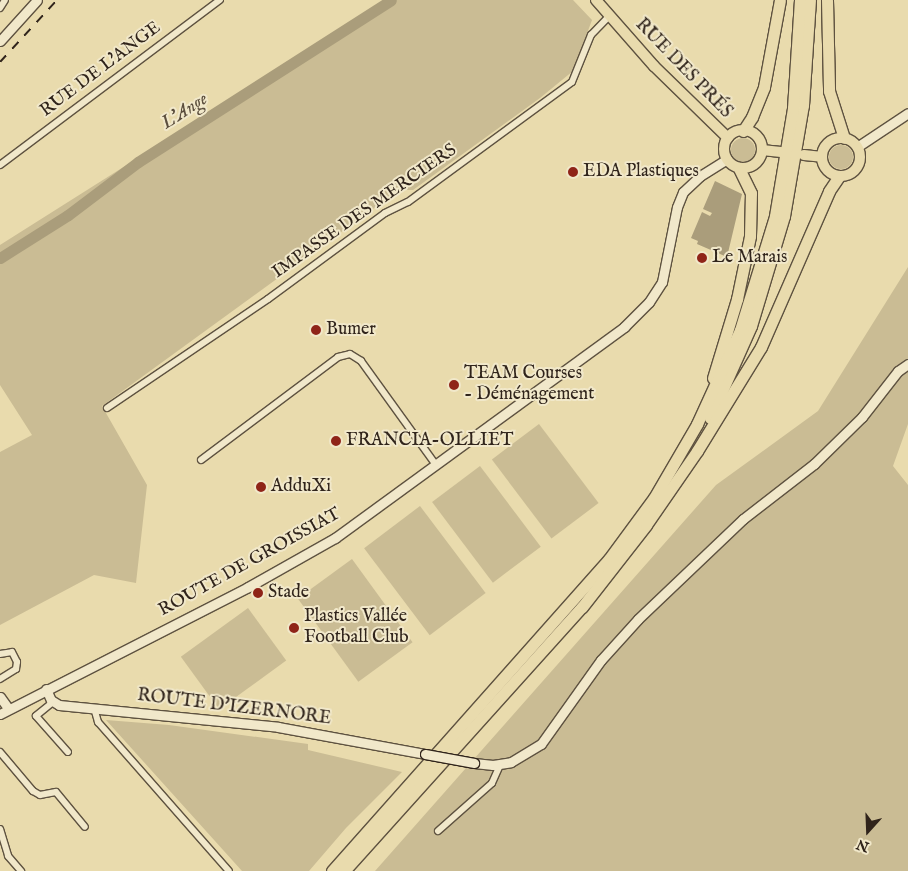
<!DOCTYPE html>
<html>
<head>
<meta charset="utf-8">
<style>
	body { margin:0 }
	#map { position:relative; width:908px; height:871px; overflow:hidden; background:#e9dbad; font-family:"IM FELL English",serif }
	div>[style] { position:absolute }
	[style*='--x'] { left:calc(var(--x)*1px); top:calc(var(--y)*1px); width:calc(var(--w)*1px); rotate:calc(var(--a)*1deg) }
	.green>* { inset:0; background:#cabc94; transform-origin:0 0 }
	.round { border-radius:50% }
	.water>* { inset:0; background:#aa9d7b }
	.river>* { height:11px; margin:-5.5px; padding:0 5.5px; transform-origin:5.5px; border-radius:5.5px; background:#aa9d7b }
	.roads { filter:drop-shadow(1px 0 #5e5240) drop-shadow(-1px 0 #5e5240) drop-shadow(0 1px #5e5240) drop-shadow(0 -1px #5e5240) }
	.street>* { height:6px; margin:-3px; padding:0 3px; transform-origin:3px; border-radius:3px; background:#f1e8ca }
	.secondary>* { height:9px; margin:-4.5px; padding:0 4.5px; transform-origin:4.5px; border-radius:4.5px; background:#f1e8ca }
	.primary>* { height:10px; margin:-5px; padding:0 5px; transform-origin:5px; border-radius:5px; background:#e9dbad }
	.primary>.ring { margin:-5px; padding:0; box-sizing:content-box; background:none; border:10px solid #e9dbad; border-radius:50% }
	.highway>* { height:11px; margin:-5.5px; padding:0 5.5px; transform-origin:5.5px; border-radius:5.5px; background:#e9dbad }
	.rail>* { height:2px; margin-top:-1px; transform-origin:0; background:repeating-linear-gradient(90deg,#30241b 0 9px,transparent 0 18px) }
	.bridges { filter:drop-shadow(1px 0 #30241b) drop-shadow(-1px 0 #30241b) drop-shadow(0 1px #30241b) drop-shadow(0 -1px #30241b) }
	.secondary-bridge>* { height:9px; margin:-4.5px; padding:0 4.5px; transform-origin:4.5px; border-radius:4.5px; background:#f1e8ca }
	.dots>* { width:14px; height:14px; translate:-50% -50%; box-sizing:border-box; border:2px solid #f1e8ca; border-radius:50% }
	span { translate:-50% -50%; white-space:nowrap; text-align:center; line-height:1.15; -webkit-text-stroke:4px #f1e8ca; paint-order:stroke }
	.street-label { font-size:18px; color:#30241b }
	.poi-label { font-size:18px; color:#30241b }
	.left { translate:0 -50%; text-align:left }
	.water-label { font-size:19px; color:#5b4e3d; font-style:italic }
	.north { position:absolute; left:843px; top:806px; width:50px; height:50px; -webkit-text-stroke:4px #f1e8ca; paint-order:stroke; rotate:200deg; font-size:14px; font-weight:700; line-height:20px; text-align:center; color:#30241b }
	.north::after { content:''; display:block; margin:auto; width:18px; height:22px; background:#30241b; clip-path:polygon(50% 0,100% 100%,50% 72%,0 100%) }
</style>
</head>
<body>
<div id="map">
	<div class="green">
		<i style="clip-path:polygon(388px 0,573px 0,592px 20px,573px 71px,540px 98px,413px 190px,399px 190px,102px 406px,147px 485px,136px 583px,94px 575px,0 625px,0 452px,32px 435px,0 385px,0 245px)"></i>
		<i class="round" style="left:731px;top:138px;width:24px;height:24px"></i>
		<i class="round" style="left:829px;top:145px;width:24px;height:24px"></i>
		<i style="clip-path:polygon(908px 267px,908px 424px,893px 466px,908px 485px,908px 871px,375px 871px,716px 485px,818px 411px)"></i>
		<i style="left:539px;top:424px;width:99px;height:59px;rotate:53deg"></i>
		<i style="left:480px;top:466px;width:101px;height:60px;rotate:53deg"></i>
		<i style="left:420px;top:506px;width:109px;height:70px;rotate:53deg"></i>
		<i style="left:352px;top:559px;width:103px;height:67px;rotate:54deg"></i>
		<i style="left:248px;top:608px;width:65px;height:83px;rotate:54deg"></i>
		<i style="clip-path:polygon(106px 720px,169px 725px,308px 744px,308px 750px,402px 772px,346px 828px,309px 871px,242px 871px)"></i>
	</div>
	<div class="water">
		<i style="clip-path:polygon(715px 181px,742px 194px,727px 257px,697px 244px,698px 241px,691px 238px,702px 212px,710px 216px,712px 213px,703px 209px)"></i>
	</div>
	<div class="river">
		<i style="--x:0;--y:258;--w:80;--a:-32.3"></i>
		<i style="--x:68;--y:215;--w:88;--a:-37.1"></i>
		<i style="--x:138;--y:162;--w:300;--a:-32.6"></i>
	</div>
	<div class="roads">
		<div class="street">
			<i style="--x:0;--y:8;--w:9;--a:-58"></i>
			<i style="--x:0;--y:165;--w:275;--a:-36.9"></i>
			<i style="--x:107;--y:408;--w:194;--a:-34.1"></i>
			<i style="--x:268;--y:299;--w:145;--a:-36.3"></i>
			<i style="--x:385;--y:213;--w:25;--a:-26"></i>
			<i style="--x:408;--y:202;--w:203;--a:-36.2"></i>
			<i style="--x:572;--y:82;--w:51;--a:-68"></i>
			<i style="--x:591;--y:35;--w:28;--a:-46"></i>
			<i style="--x:201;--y:460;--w:171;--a:-36.9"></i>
			<i style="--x:338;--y:357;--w:12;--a:-14"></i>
			<i style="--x:350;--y:354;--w:13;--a:32"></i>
			<i style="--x:361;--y:361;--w:128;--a:54.2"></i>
			<i style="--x:0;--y:654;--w:12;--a:-9"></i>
			<i style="--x:12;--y:652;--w:11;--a:63"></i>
			<i style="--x:17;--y:662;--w:7;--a:98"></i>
			<i style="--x:16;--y:669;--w:19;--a:148"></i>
			<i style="--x:53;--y:702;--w:22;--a:141"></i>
			<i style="--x:36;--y:716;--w:48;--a:48.4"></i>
			<i style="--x:94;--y:708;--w:15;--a:74"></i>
			<i style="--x:98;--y:722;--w:198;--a:48.7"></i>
			<i style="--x:0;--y:752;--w:51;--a:49.8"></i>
			<i style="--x:33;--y:791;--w:8;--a:30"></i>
			<i style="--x:40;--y:795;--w:16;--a:-11"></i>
			<i style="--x:56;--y:792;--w:45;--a:50.4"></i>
			<i style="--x:0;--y:829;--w:28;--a:73"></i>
			<i style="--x:8;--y:856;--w:20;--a:49"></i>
			<i style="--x:438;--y:831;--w:72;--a:-41.6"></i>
			<i style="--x:492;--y:783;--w:20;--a:-66"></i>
		</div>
		<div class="secondary">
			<i style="--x:0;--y:41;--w:55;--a:-47.9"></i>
			<i style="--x:857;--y:147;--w:61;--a:-33.7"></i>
			<i style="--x:46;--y:689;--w:12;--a:66"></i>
			<i style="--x:51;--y:700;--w:9;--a:32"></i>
			<i style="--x:59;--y:705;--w:220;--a:5.7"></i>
			<i style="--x:278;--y:727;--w:149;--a:10.4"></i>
			<i style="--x:0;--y:697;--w:14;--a:54"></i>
			<i style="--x:0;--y:714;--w:279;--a:-27.1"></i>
			<i style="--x:248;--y:587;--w:100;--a:-29.4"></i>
			<i style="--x:335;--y:538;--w:358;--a:-36.1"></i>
			<i style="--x:624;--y:327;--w:35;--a:-45"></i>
			<i style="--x:649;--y:302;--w:24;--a:-57"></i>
			<i style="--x:662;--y:282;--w:76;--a:-78.7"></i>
			<i style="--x:677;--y:207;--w:16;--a:-68"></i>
			<i style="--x:683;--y:192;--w:23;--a:-43"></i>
			<i style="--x:700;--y:176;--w:32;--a:-32"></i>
			<i style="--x:474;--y:763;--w:19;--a:6"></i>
			<i style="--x:493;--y:765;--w:18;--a:-9"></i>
			<i style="--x:511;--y:762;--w:35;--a:-31"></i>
			<i style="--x:541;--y:744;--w:103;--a:-54.5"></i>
			<i style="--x:601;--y:660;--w:55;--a:-47.9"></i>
			<i style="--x:638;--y:619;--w:145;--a:-43.6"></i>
			<i style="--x:743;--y:519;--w:90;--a:-37.8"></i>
			<i style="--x:814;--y:464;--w:67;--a:-44.4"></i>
			<i style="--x:862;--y:417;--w:58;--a:-52"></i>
			<i style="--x:898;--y:371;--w:12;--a:-35"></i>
		</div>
		<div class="primary">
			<i style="--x:596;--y:0;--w:88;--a:48.7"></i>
			<i style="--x:654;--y:66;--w:103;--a:44.2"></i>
			<i class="ring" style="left:724px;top:130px;width:28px;height:28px"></i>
			<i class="ring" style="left:822px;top:138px;width:28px;height:28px"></i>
			<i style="--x:762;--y:150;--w:19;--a:6"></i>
			<i style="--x:804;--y:155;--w:18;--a:6"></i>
		</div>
		<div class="highway">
			<i style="--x:827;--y:0;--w:91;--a:88.7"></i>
			<i style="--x:829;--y:91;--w:49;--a:72.3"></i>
			<i style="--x:743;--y:131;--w:17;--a:-57"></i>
			<i style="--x:752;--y:117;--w:32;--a:-68"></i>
			<i style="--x:764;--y:87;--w:88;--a:-79.6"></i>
			<i style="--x:713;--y:378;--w:83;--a:-73.1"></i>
			<i style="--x:737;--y:299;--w:64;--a:-78.3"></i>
			<i style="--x:750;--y:236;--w:43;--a:-88.7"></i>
			<i style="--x:751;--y:193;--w:28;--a:-116"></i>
			<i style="--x:710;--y:418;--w:101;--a:-66"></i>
			<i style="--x:751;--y:326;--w:115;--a:-73.3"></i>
			<i style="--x:784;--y:216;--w:113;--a:-80.3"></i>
			<i style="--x:803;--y:105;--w:105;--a:-86.2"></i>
			<i style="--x:332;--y:871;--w:417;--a:-48.4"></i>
			<i style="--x:609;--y:559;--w:76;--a:-53.6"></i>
			<i style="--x:654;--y:498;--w:86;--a:-59.8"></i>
			<i style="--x:697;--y:424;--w:103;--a:-65.4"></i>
			<i style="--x:740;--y:330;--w:119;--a:-72.9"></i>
			<i style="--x:775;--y:216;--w:109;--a:-80.5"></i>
			<i style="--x:793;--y:108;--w:108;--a:-86.3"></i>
			<i style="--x:344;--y:871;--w:355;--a:-48"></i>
			<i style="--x:582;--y:607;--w:104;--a:-52"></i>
			<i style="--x:646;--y:525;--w:90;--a:-55.4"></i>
			<i style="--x:697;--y:451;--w:122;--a:-58.4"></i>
			<i style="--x:761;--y:347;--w:170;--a:-66.4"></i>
			<i style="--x:829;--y:191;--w:18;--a:-56"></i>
		</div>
	</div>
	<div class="rail">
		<i style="--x:0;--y:62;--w:84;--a:-47.4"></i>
	</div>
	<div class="bridges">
		<div class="secondary-bridge">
			<i style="--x:425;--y:754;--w:50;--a:10.4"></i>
		</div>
	</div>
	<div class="dots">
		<i style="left:573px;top:172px;background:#8f2418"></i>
		<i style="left:702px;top:258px;background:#8f2418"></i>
		<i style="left:316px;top:330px;background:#8f2418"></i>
		<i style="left:454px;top:385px;background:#8f2418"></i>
		<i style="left:336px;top:441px;background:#8f2418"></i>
		<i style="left:261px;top:487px;background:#8f2418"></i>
		<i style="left:258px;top:593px;background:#8f2418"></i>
		<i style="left:294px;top:628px;background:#8f2418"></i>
	</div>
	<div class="street-label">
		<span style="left:683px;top:69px;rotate:46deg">RUE DES PRÉS</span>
		<span style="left:101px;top:70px;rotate:-37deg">RUE DE L'ANGE</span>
		<span style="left:365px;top:212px;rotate:-35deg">IMPASSE DES MERCIERS</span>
		<span style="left:250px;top:563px;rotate:-29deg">ROUTE DE GROISSIAT</span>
		<span style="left:234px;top:708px;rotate:7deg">ROUTE D'IZERNORE</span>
	</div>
	<div class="poi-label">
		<span class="left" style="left:583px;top:172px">EDA Plastiques</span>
		<span class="left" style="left:712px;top:258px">Le Marais</span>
		<span class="left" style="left:326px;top:330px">Bumer</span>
		<span class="left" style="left:464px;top:385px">TEAM Courses<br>- Déménagement</span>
		<span class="left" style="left:346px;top:441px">FRANCIA-OLLIET</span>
		<span class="left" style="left:271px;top:487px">AdduXi</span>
		<span class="left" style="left:268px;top:593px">Stade</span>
		<span class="left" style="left:304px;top:628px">Plastics Vallée<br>Football Club</span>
	</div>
	<div class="water-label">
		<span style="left:185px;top:112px;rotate:-33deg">L'Ange</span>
	</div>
	<div class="north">N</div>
</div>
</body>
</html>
